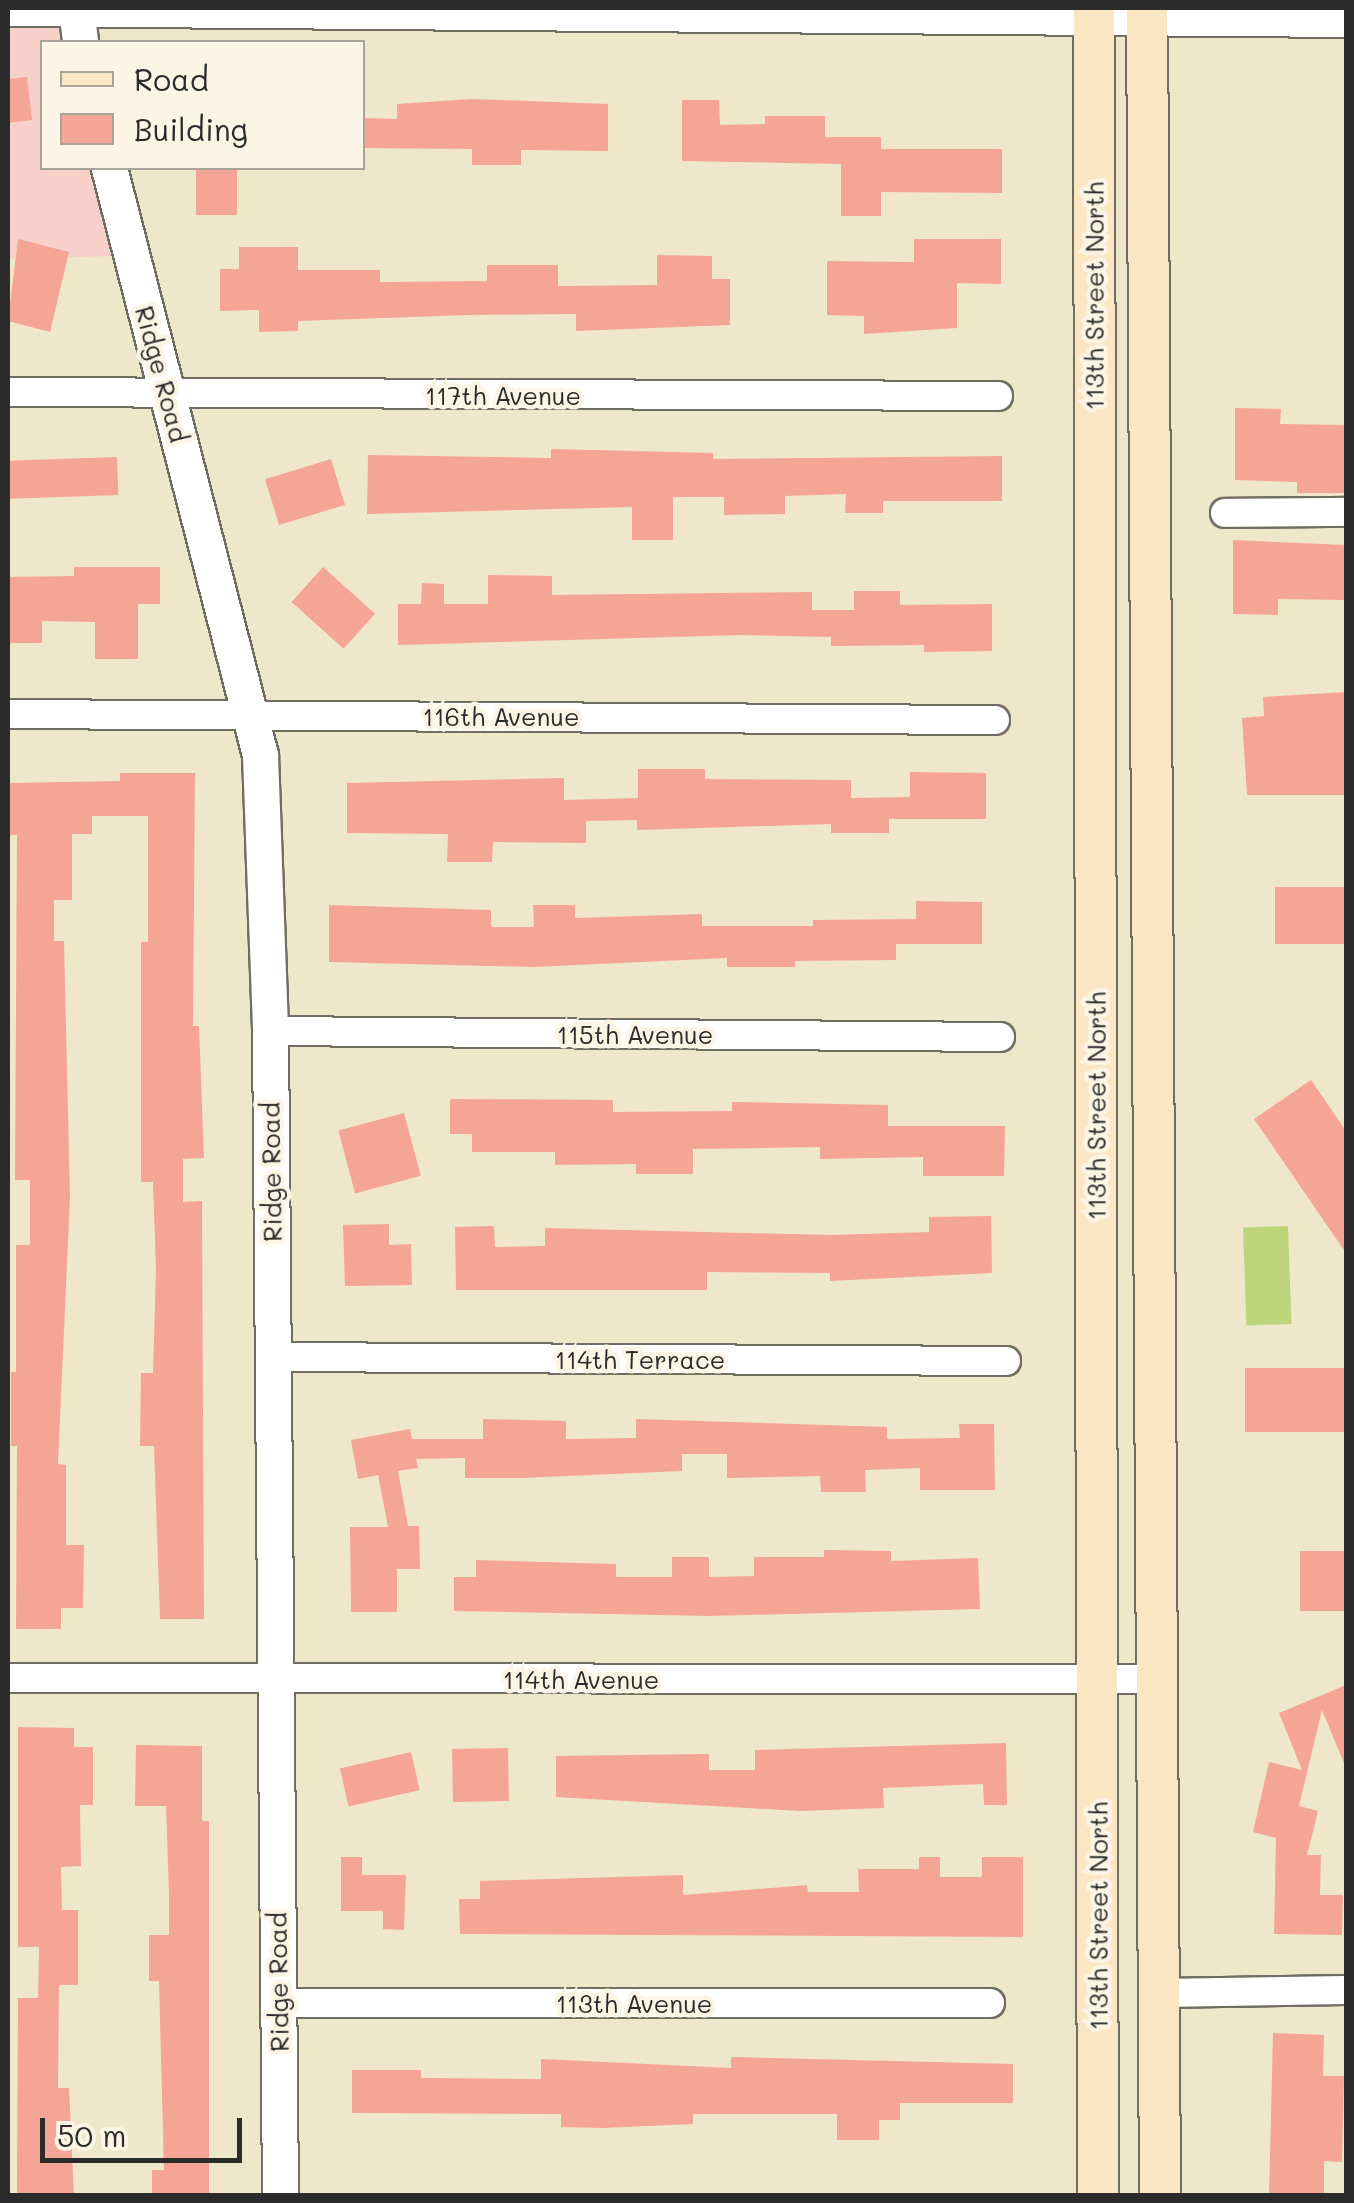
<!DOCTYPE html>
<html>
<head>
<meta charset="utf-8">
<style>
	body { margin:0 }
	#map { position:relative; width:1354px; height:2203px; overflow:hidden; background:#efe7c9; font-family:Mali,sans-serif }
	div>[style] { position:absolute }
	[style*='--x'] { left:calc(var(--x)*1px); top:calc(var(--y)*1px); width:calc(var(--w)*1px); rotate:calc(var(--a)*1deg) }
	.built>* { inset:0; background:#f7d1c9 }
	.green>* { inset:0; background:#bcd57a; transform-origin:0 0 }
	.building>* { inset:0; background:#f5a595; transform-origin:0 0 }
	.roads { filter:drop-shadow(2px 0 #706d62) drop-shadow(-2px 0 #706d62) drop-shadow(0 2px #706d62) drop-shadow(0 -2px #706d62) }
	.minor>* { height:28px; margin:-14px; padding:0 14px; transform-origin:14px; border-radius:14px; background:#fff }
	.tertiary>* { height:35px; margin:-17.5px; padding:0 17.5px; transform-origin:17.5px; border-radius:17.5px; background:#fff }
	.secondary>* { height:40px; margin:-20px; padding:0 20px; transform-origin:20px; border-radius:20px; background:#fbe6c3 }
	span { translate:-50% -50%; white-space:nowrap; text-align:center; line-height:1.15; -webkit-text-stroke:9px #fcf5e5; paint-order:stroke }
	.street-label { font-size:25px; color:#2b2b2b }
	.frame { position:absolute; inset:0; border:10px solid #2b2b2b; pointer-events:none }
	.legend { position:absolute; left:40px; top:40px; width:325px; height:130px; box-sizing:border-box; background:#fcf5e5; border:2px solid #a8a49b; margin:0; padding:12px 18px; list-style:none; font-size:30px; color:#2b2b2b }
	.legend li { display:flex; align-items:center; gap:20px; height:50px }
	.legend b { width:50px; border:2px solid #a8a49b }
	.scale { position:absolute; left:40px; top:2118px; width:202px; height:45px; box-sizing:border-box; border:5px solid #2b2b2b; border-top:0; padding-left:12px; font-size:30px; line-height:35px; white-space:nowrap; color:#2b2b2b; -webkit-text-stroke:8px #fcf5e5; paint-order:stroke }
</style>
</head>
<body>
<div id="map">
	<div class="built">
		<i style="clip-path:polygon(8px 24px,64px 24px,66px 42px,42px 42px,42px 168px,94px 168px,117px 256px,8px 259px)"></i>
	</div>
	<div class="green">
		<i style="left:1288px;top:1226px;width:98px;height:45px;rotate:88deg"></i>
	</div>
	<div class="building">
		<i style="clip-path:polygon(27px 77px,32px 120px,8px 123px,8px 79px)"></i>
		<i style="clip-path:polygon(472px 99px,608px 104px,608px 151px,521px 150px,521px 165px,472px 165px,472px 149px,362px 148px,362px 118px,397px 119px,397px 104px)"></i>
		<i style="clip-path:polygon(682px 100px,719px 100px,720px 125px,765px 124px,765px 116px,825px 116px,825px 137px,881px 137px,881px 149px,1002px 149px,1002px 193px,881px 192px,881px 216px,841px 216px,841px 164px,682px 161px)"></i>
		<i style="left:196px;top:168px;width:41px;height:47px"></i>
		<i style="clip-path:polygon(18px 239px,69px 252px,50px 332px,8px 321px)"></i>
		<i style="clip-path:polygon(914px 239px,1001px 239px,1001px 284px,957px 283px,957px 328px,864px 334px,864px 316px,827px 315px,827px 261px,914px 262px)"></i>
		<i style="clip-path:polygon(239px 247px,298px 247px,298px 270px,380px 270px,380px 282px,487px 281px,487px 265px,558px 265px,558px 286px,657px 285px,657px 255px,712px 256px,712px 279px,730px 279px,730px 325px,576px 331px,576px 314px,468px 315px,298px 321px,298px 331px,259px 332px,259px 310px,220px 311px,220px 269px,239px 269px)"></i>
		<i style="clip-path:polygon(1235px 408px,1281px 409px,1280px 424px,1346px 425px,1346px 493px,1297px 493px,1297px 482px,1235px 480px)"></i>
		<i style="clip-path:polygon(551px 449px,713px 453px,713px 459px,1002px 456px,1002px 501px,883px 501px,883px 513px,845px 513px,846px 494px,785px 496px,785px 514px,724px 515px,724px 497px,673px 497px,673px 540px,632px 540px,632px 507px,367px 514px,368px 455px,551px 458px)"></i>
		<i style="left:117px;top:457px;width:38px;height:109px;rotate:88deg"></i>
		<i style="left:331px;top:459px;width:48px;height:69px;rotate:73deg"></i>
		<i style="clip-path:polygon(1233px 540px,1346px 545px,1346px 600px,1278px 599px,1278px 615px,1233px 614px)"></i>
		<i style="clip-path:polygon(74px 567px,160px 567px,160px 604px,138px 604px,138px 659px,95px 659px,95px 622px,42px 621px,42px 643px,8px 643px,8px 577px,74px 576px)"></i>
		<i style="left:323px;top:567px;width:70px;height:47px;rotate:42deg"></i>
		<i style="clip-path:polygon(488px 575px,552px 576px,552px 595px,812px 592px,812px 610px,854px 610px,854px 591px,900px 591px,900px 605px,992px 604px,992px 651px,924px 652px,924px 645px,831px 646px,831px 637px,740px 635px,398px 645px,398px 604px,421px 604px,422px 583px,444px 584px,444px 604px,488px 604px)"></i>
		<i style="clip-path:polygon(1346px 692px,1346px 795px,1247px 795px,1242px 718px,1264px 716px,1263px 697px)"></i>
		<i style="clip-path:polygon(638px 769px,705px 769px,705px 779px,851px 780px,851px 798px,910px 797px,910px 772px,986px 773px,986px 819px,889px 819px,889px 833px,831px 833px,831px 824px,637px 830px,637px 820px,586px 821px,586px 843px,493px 842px,492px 862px,447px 862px,448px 834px,347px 833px,347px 783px,564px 778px,564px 800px,638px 798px)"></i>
		<i style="clip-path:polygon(120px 773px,195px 773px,193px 1026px,199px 1026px,204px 1158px,183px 1159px,183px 1202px,202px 1201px,204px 1619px,160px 1619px,154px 1446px,140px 1446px,141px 1373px,153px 1373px,156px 1270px,153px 1182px,141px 1182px,141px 942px,148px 942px,148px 816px,92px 816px,92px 834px,72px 834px,72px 900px,54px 900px,54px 941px,64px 941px,70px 1197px,58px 1464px,66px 1465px,66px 1545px,84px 1545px,83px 1608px,61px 1608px,61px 1629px,16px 1629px,17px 1446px,11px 1446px,11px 1372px,16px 1372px,16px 1245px,30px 1245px,30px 1180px,15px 1180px,17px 835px,8px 835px,8px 783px,120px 781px)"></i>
		<i style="left:1346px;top:887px;width:57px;height:71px;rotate:90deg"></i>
		<i style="clip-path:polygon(916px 901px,982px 902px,982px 944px,896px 944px,896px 960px,795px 961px,795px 967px,727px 967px,727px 958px,534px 967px,329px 962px,329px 905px,491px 910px,491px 927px,534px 927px,533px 905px,575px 905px,575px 918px,702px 914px,702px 926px,813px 926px,813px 920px,916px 919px)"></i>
		<i style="clip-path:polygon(1311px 1080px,1346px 1131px,1346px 1253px,1254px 1119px)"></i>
		<i style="clip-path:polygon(450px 1099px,613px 1100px,613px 1112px,732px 1111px,732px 1102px,888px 1105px,888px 1126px,1005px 1126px,1004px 1176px,923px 1176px,923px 1157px,820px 1159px,820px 1147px,693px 1149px,693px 1174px,636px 1174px,636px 1164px,555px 1165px,555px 1152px,472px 1152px,472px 1134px,450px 1134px)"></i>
		<i style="left:404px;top:1113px;width:65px;height:68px;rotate:75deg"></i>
		<i style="clip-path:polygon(991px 1216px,992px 1273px,830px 1281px,830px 1273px,707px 1272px,707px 1290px,456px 1290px,455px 1227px,494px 1226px,495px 1247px,545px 1246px,545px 1228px,830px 1235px,929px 1232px,929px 1217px)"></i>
		<i style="clip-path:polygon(389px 1224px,389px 1245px,411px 1244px,412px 1285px,345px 1286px,343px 1225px)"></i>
		<i style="left:1346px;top:1368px;width:64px;height:101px;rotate:90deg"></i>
		<i style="clip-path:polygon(483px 1419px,566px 1421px,566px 1439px,636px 1438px,636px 1419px,887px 1427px,887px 1439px,960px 1438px,959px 1424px,994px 1424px,995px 1490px,920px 1490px,920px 1468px,865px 1470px,866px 1492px,821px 1492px,820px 1476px,727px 1478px,727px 1454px,682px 1454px,682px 1471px,521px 1478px,465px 1478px,465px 1458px,416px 1459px,418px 1468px,398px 1471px,408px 1526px,419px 1526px,420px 1569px,397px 1569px,397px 1612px,351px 1612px,350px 1527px,388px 1527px,378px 1475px,358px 1479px,351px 1440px,410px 1429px,412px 1439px,483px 1439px)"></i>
		<i style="clip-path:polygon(824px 1550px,891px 1551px,891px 1561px,978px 1558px,980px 1609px,709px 1616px,454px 1611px,454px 1577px,476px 1577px,476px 1560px,616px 1564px,616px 1577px,672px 1577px,672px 1557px,709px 1557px,709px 1577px,754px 1576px,754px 1557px,824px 1557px)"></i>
		<i style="left:1346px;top:1551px;width:60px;height:46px;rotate:90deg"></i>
		<i style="clip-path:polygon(1346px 1685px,1346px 1768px,1322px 1710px,1299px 1806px,1318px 1811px,1307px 1855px,1321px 1855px,1320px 1895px,1343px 1895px,1342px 1935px,1274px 1934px,1276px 1838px,1253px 1832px,1269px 1762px,1302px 1770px,1279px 1713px)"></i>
		<i style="clip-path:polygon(18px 1727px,74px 1728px,74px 1747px,93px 1747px,93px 1805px,80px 1805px,81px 1866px,61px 1867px,62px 1910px,78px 1910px,78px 1985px,59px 1985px,58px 2088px,69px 2088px,74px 2196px,17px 2196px,18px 1998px,38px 1998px,39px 1947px,18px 1947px)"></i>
		<i style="clip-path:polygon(1006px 1743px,1007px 1805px,984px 1805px,983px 1784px,883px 1788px,884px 1808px,800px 1811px,556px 1797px,556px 1756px,709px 1754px,709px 1770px,755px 1770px,755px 1750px)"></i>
		<i style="clip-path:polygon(136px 1745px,202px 1746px,202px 1821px,209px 1821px,209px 2196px,152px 2196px,152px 2170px,164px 2170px,159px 1981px,149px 1981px,149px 1935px,169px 1935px,169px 1893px,166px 1806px,135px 1806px)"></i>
		<i style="left:508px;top:1748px;width:53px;height:56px;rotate:89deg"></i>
		<i style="left:411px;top:1752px;width:39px;height:73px;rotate:77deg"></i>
		<i style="clip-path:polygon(341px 1857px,362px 1857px,362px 1875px,406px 1875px,404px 1930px,383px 1929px,383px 1911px,341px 1911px)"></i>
		<i style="clip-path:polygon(919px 1857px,940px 1857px,940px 1877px,982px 1877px,982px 1857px,1023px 1857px,1023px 1937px,460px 1934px,459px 1899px,480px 1899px,480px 1881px,683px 1875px,683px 1895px,807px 1885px,808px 1892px,859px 1892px,858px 1869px,919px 1869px)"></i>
		<i style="clip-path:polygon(1273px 2033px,1324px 2035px,1323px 2076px,1344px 2076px,1342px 2162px,1324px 2161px,1324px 2196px,1269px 2196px)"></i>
		<i style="clip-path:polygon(731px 2057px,1013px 2064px,1013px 2103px,900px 2103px,900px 2120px,879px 2120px,879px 2140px,837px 2140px,837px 2114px,693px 2114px,693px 2124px,603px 2128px,561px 2127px,561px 2114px,352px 2113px,352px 2070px,421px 2070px,421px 2078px,541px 2079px,541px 2059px,731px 2068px)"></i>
	</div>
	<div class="roads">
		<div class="minor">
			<i style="--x:8;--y:392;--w:990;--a:0.23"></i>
			<i style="--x:1225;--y:513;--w:121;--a:-0.5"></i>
			<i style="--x:8;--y:714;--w:987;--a:0.35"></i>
			<i style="--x:270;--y:1031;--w:730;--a:0.47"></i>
			<i style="--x:273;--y:1357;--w:733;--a:0.31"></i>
			<i style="--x:8;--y:1678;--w:1147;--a:0.05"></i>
			<i style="--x:1159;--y:1993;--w:187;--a:-0.9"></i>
			<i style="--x:278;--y:2003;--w:712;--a:0"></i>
		</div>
		<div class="tertiary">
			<i style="--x:8;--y:8;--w:1338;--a:0.47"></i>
			<i style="--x:76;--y:8;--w:34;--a:83"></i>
			<i style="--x:109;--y:168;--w:606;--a:75.57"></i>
			<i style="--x:260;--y:755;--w:276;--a:87.9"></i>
			<i style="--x:270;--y:1031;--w:1165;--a:89.51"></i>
		</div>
		<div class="secondary">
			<i style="--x:1094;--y:8;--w:2188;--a:89.9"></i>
			<i style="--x:1147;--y:8;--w:2188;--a:89.66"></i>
		</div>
	</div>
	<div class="street-label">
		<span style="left:1094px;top:296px;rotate:-90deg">113th Street North</span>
		<span style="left:162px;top:374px;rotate:75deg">Ridge Road</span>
		<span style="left:503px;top:395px">117th Avenue</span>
		<span style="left:501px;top:716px">116th Avenue</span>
		<span style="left:635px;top:1034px">115th Avenue</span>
		<span style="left:1096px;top:1106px;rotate:-90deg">113th Street North</span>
		<span style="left:271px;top:1172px;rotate:-91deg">Ridge Road</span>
		<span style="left:640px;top:1359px">114th Terrace</span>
		<span style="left:581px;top:1679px">114th Avenue</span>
		<span style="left:1098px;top:1916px;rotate:-90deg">113th Street North</span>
		<span style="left:278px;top:1982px;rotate:-91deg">Ridge Road</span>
		<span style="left:634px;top:2003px">113th Avenue</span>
	</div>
	<div class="frame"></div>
	<ul class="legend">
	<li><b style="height:12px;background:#fbe6c3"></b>Road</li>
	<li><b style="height:28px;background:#f5a595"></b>Building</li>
	</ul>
	<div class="scale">50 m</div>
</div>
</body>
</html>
